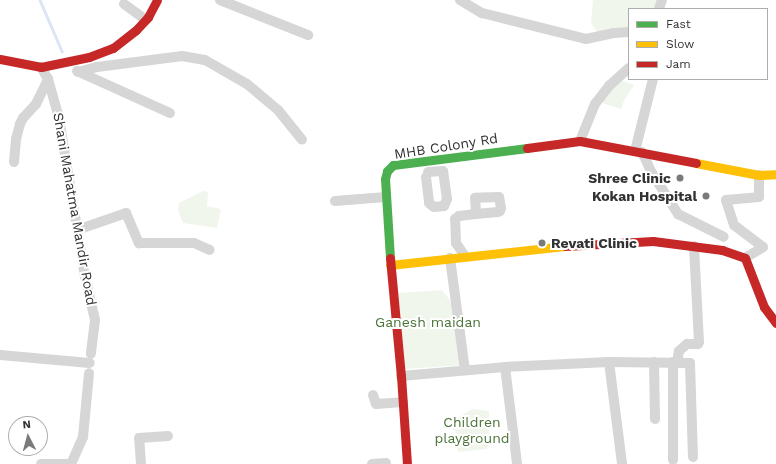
<!DOCTYPE html>
<html>
<head>
<meta charset="utf-8">
<style>
	body { margin:0 }
	#map { position:relative; width:776px; height:464px; overflow:hidden; background:#fff; font-family:"Work Sans",sans-serif }
	div>[style] { position:absolute }
	[style*='--x'] { left:calc(var(--x)*1px); top:calc(var(--y)*1px); width:calc(var(--w)*1px); rotate:calc(var(--a)*1deg) }
	.green>* { inset:0; background:#f1f6ed }
	.stream>* { height:2.5px; margin:-1.25px; padding:0 1.25px; transform-origin:1.25px; border-radius:1.25px; background:#dae6f4 }
	.street>* { height:10px; margin:-5px; padding:0 5px; transform-origin:5px; border-radius:5px; background:#d6d6d6 }
	.fast>* { height:9px; margin:-4.5px; padding:0 4.5px; transform-origin:4.5px; border-radius:4.5px; background:#4caf50 }
	.slow>* { height:9px; margin:-4.5px; padding:0 4.5px; transform-origin:4.5px; border-radius:4.5px; background:#ffc107 }
	.jam>* { height:9px; margin:-4.5px; padding:0 4.5px; transform-origin:4.5px; border-radius:4.5px; background:#c62828 }
	.dots>* { width:11px; height:11px; translate:-50% -50%; box-sizing:border-box; border:2px solid #fff; border-radius:50% }
	span { translate:-50% -50%; white-space:nowrap; text-align:center; line-height:1.15; -webkit-text-stroke:4px #fff; paint-order:stroke }
	.street-label { font-size:14px; color:#323232 }
	.poi-label { font-size:14px; color:#323232; font-weight:700 }
	.right { translate:-100% -50%; text-align:right }
	.left { translate:0 -50%; text-align:left }
	.park-label { font-size:14px; color:#4c733a }
	.legend { position:absolute; left:628px; top:8px; width:140px; height:72px; box-sizing:border-box; background:#fff; border:1px solid #adadad; margin:0; padding:5px 7px; list-style:none; font-size:12px; color:#323232 }
	.legend li { display:flex; align-items:center; gap:8px; height:20px }
	.legend b { width:20px; border:1px solid #adadad }
	.north { position:absolute; left:8px; top:416px; width:40px; height:40px; box-sizing:border-box; background:#fff; border:1px solid #adadad; border-radius:50%; rotate:354deg; font-size:11px; font-weight:700; line-height:16px; text-align:center; color:#323232 }
	.north::after { content:''; display:block; margin:auto; width:14px; height:18px; background:#7a7a7a; clip-path:polygon(50% 0,100% 100%,50% 72%,0 100%) }
</style>
</head>
<body>
<div id="map">
	<div class="green">
		<i style="clip-path:polygon(593px 0,661px 0,659px 9px,629px 9px,629px 28px,597px 32px,591px 23px)"></i>
		<i style="clip-path:polygon(620px 80px,634px 85px,624px 101px,621px 109px,599px 102px)"></i>
		<i style="clip-path:polygon(203px 191px,208px 192px,207px 206px,221px 209px,217px 228px,183px 223px,178px 210px,179px 203px)"></i>
		<i style="clip-path:polygon(442px 290px,456px 308px,463px 365px,405px 369px,398px 293px)"></i>
		<i style="clip-path:polygon(472px 409px,489px 411px,489px 432px,492px 442px,486px 449px,458px 452px,454px 420px)"></i>
	</div>
	<div class="stream">
		<i style="--x:40;--y:0;--w:56;--a:66.7"></i>
	</div>
	<div class="street">
		<i style="--x:220;--y:0;--w:95;--a:21.7"></i>
		<i style="--x:460;--y:0;--w:26;--a:31"></i>
		<i style="--x:482;--y:13;--w:107;--a:14"></i>
		<i style="--x:586;--y:39;--w:29;--a:-12"></i>
		<i style="--x:614;--y:33;--w:15;--a:-4"></i>
		<i style="--x:124;--y:4;--w:27;--a:36"></i>
		<i style="--x:659;--y:9;--w:9;--a:-72"></i>
		<i style="--x:41;--y:67;--w:14;--a:60"></i>
		<i style="--x:48;--y:79;--w:41;--a:74.2"></i>
		<i style="--x:59;--y:118;--w:161;--a:80.7"></i>
		<i style="--x:85;--y:277;--w:44;--a:76.9"></i>
		<i style="--x:95;--y:320;--w:34;--a:97"></i>
		<i style="--x:77;--y:71;--w:102;--a:24.3"></i>
		<i style="--x:78;--y:72;--w:20;--a:-15"></i>
		<i style="--x:97;--y:67;--w:86;--a:-7.4"></i>
		<i style="--x:182;--y:56;--w:23;--a:10"></i>
		<i style="--x:205;--y:60;--w:48;--a:29.7"></i>
		<i style="--x:247;--y:84;--w:40;--a:40"></i>
		<i style="--x:278;--y:110;--w:38;--a:51"></i>
		<i style="--x:580;--y:141;--w:40;--a:-68"></i>
		<i style="--x:595;--y:104;--w:24;--a:-52"></i>
		<i style="--x:610;--y:85;--w:25;--a:-42"></i>
		<i style="--x:635;--y:151;--w:74;--a:-76"></i>
		<i style="--x:642;--y:152;--w:23;--a:65"></i>
		<i style="--x:652;--y:173;--w:49;--a:57.6"></i>
		<i style="--x:678;--y:214;--w:51;--a:26.6"></i>
		<i style="--x:14;--y:162;--w:23;--a:-85"></i>
		<i style="--x:16;--y:139;--w:16;--a:-75"></i>
		<i style="--x:20;--y:124;--w:7;--a:-63"></i>
		<i style="--x:23;--y:118;--w:19;--a:-47"></i>
		<i style="--x:36;--y:104;--w:28;--a:-64"></i>
		<i style="--x:426;--y:177;--w:26;--a:83"></i>
		<i style="--x:429;--y:203;--w:6;--a:39"></i>
		<i style="--x:434;--y:207;--w:10;--a:-6"></i>
		<i style="--x:444;--y:206;--w:8;--a:-67"></i>
		<i style="--x:447;--y:199;--w:28;--a:-98"></i>
		<i style="--x:443;--y:171;--w:15;--a:176"></i>
		<i style="--x:335;--y:201;--w:51;--a:-4.5"></i>
		<i style="--x:77;--y:230;--w:52;--a:-19.1"></i>
		<i style="--x:126;--y:213;--w:33;--a:67"></i>
		<i style="--x:139;--y:243;--w:55;--a:0"></i>
		<i style="--x:194;--y:243;--w:17;--a:24"></i>
		<i style="--x:465;--y:256;--w:16;--a:-125"></i>
		<i style="--x:456;--y:243;--w:24;--a:-92"></i>
		<i style="--x:455;--y:219;--w:5;--a:-37"></i>
		<i style="--x:459;--y:216;--w:17;--a:-7"></i>
		<i style="--x:476;--y:214;--w:22;--a:-5"></i>
		<i style="--x:498;--y:212;--w:2;--a:-27"></i>
		<i style="--x:500;--y:211;--w:3;--a:-72"></i>
		<i style="--x:501;--y:208;--w:11;--a:-100"></i>
		<i style="--x:499;--y:197;--w:24;--a:178"></i>
		<i style="--x:475;--y:198;--w:16;--a:86"></i>
		<i style="--x:450;--y:258;--w:113;--a:82.4"></i>
		<i style="--x:745;--y:258;--w:21;--a:-31"></i>
		<i style="--x:763;--y:247;--w:36;--a:-143"></i>
		<i style="--x:734;--y:225;--w:26;--a:-108"></i>
		<i style="--x:726;--y:200;--w:33;--a:-5"></i>
		<i style="--x:759;--y:197;--w:22;--a:-90"></i>
		<i style="--x:0;--y:355;--w:90;--a:5.1"></i>
		<i style="--x:609;--y:362;--w:103;--a:82.7"></i>
		<i style="--x:654;--y:362;--w:57;--a:89"></i>
		<i style="--x:673;--y:362;--w:98;--a:90"></i>
		<i style="--x:677;--y:363;--w:12;--a:-81"></i>
		<i style="--x:679;--y:351;--w:11;--a:-41"></i>
		<i style="--x:687;--y:344;--w:11;--a:0"></i>
		<i style="--x:698;--y:344;--w:2;--a:-63"></i>
		<i style="--x:699;--y:342;--w:96;--a:-93"></i>
		<i style="--x:505;--y:367;--w:98;--a:82.9"></i>
		<i style="--x:401;--y:376;--w:104;--a:-4.9"></i>
		<i style="--x:505;--y:367;--w:104;--a:-2.8"></i>
		<i style="--x:609;--y:362;--w:81;--a:0.7"></i>
		<i style="--x:690;--y:363;--w:94;--a:88.2"></i>
		<i style="--x:373;--y:395;--w:9;--a:72"></i>
		<i style="--x:376;--y:404;--w:27;--a:-4"></i>
		<i style="--x:41;--y:464;--w:30;--a:0"></i>
		<i style="--x:71;--y:464;--w:30;--a:-66"></i>
		<i style="--x:83;--y:437;--w:64;--a:-84.6"></i>
		<i style="--x:141;--y:464;--w:26;--a:-94"></i>
		<i style="--x:139;--y:438;--w:29;--a:-4"></i>
		<i style="--x:372;--y:464;--w:14;--a:-4"></i>
	</div>
	<div class="fast">
		<i style="--x:390;--y:258;--w:79;--a:-93.6"></i>
		<i style="--x:385;--y:179;--w:8;--a:-76"></i>
		<i style="--x:387;--y:171;--w:8;--a:-45"></i>
		<i style="--x:393;--y:165;--w:135;--a:-7.2"></i>
	</div>
	<div class="slow">
		<i style="--x:696;--y:163;--w:64;--a:10.8"></i>
		<i style="--x:759;--y:175;--w:17;--a:-3"></i>
		<i style="--x:390;--y:265;--w:176;--a:-6.2"></i>
	</div>
	<div class="jam">
		<i style="--x:0;--y:59;--w:42;--a:11"></i>
		<i style="--x:41;--y:67;--w:49;--a:-11.8"></i>
		<i style="--x:89;--y:57;--w:26;--a:-21"></i>
		<i style="--x:113;--y:48;--w:29;--a:-38"></i>
		<i style="--x:136;--y:30;--w:18;--a:-47"></i>
		<i style="--x:148;--y:17;--w:19;--a:-62"></i>
		<i style="--x:527;--y:148;--w:53;--a:-7.5"></i>
		<i style="--x:580;--y:141;--w:118;--a:10.7"></i>
		<i style="--x:565;--y:246;--w:88;--a:-3.3"></i>
		<i style="--x:653;--y:241;--w:70;--a:7.4"></i>
		<i style="--x:722;--y:250;--w:24;--a:19"></i>
		<i style="--x:745;--y:258;--w:53;--a:68.8"></i>
		<i style="--x:764;--y:307;--w:20;--a:53"></i>
		<i style="--x:390;--y:258;--w:119;--a:84.7"></i>
		<i style="--x:401;--y:376;--w:88;--a:86.1"></i>
	</div>
	<div class="dots">
		<i style="left:680px;top:178px;background:#7a7a7a"></i>
		<i style="left:706px;top:196px;background:#7a7a7a"></i>
		<i style="left:542px;top:243px;background:#7a7a7a"></i>
	</div>
	<div class="street-label">
		<span style="left:446px;top:146px;rotate:-9deg">MHB Colony Rd</span>
		<span style="left:75px;top:209px;rotate:80deg">Shani Mahatma Mandir Road</span>
	</div>
	<div class="poi-label">
		<span class="right" style="left:671px;top:178px">Shree Clinic</span>
		<span class="right" style="left:697px;top:196px">Kokan Hospital</span>
		<span class="left" style="left:551px;top:243px">Revati Clinic</span>
	</div>
	<div class="park-label">
		<span style="left:428px;top:322px">Ganesh maidan</span>
		<span style="left:472px;top:430px">Children<br>playground</span>
	</div>
	<ul class="legend">
	<li><b style="height:5px;background:#4caf50"></b>Fast</li>
	<li><b style="height:5px;background:#ffc107"></b>Slow</li>
	<li><b style="height:5px;background:#c62828"></b>Jam</li>
	</ul>
	<div class="north">N</div>
</div>
</body>
</html>
